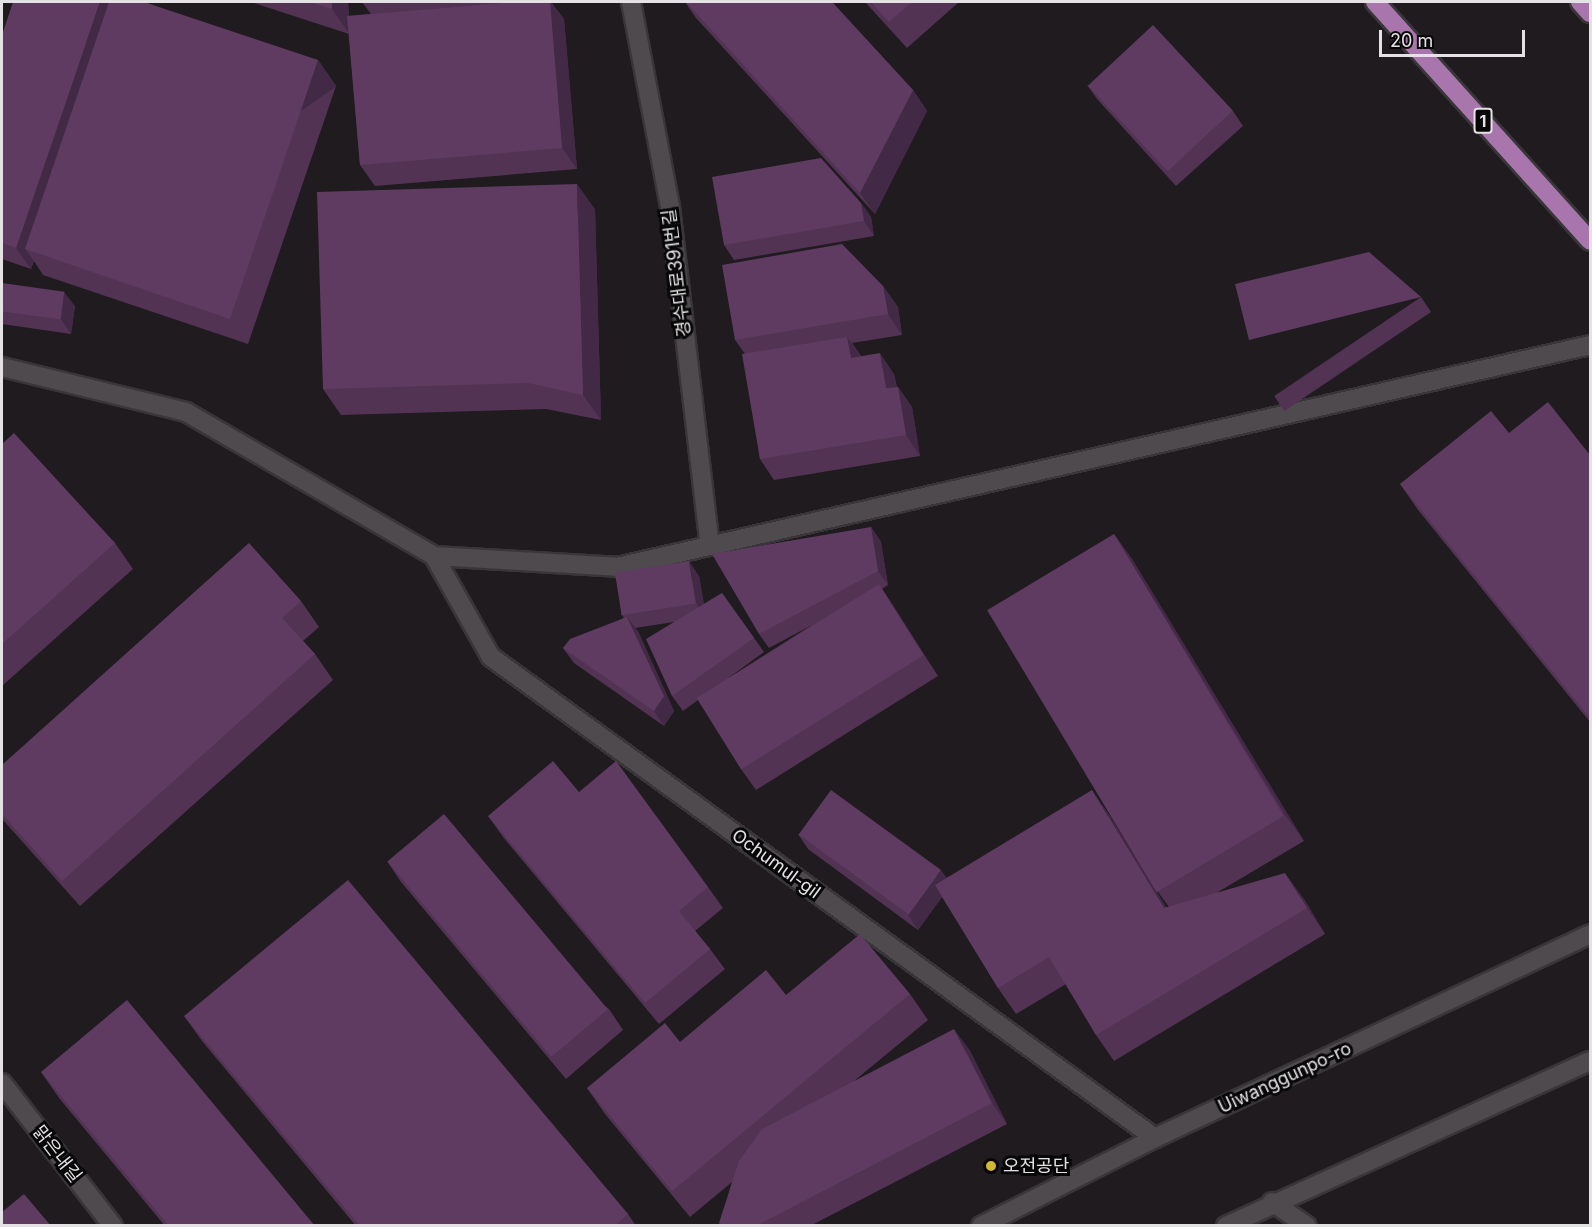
<!DOCTYPE html>
<html>
<head>
<meta charset="utf-8">
<style>
	body { margin:0 }
	#map { position:relative; width:1592px; height:1227px; overflow:hidden; background:#1f1b1f; font-family:Inter,"Noto Sans KR",sans-serif }
	div>[style] { position:absolute }
	[style*='--x'] { left:calc(var(--x)*1px); top:calc(var(--y)*1px); width:calc(var(--w)*1px); rotate:calc(var(--a)*1deg) }
	.roads { filter:drop-shadow(2px 0 #393639) drop-shadow(-2px 0 #393639) drop-shadow(0 2px #393639) drop-shadow(0 -2px #393639) }
	.street>* { height:18px; margin:-9px; padding:0 9px; transform-origin:9px; border-radius:9px; background:#4e4a4e }
	.secondary>* { height:18px; margin:-9px; padding:0 9px; transform-origin:9px; border-radius:9px; background:#4e4a4e }
	.primary>* { height:18px; margin:-9px; padding:0 9px; transform-origin:9px; border-radius:9px; background:#a975ad }
	.wall>* { inset:0; background:#523354; transform-origin:0 0 }
	.shaded-wall>* { inset:0; background:#422945; transform-origin:0 0 }
	.building>* { inset:0; background:#5f3b62; transform-origin:0 0 }
	.dots>* { width:16px; height:16px; translate:-50% -50%; box-sizing:border-box; border:3px solid #080708; border-radius:50% }
	span { translate:-50% -50%; white-space:nowrap; text-align:center; line-height:1.15; -webkit-text-stroke:6px #080708; paint-order:stroke }
	.shield-label span { padding:2px 4px; background:#080708; border:2px solid; border-radius:4px; -webkit-text-stroke-width:0 }
	.shield-label { font-size:16px; color:#e4e2e4; font-weight:700 }
	.street-label { font-size:18px; color:#e4e2e4 }
	.poi-label { font-size:18px; color:#e4e2e4 }
	.left { translate:0 -50%; text-align:left }
	.frame { position:absolute; inset:0; border:3px solid #e4e2e4; pointer-events:none }
	.scale { position:absolute; left:1379px; top:30px; width:146px; height:27px; box-sizing:border-box; border:3px solid #e4e2e4; border-top:0; padding-left:8px; font-size:18px; line-height:21px; white-space:nowrap; color:#e4e2e4; -webkit-text-stroke:4px #080708; paint-order:stroke }
</style>
</head>
<body>
<div id="map">
	<div class="roads">
		<div class="street">
			<i style="--x:631;--y:2;--w:209;--a:79.2"></i>
			<i style="--x:670;--y:207;--w:341;--a:83.3"></i>
			<i style="--x:2;--y:367;--w:189;--a:13.7"></i>
			<i style="--x:186;--y:412;--w:287;--a:30.1"></i>
			<i style="--x:434;--y:556;--w:183;--a:3.4"></i>
			<i style="--x:617;--y:567;--w:998;--a:-12.85"></i>
			<i style="--x:434;--y:556;--w:116;--a:60.6"></i>
			<i style="--x:491;--y:657;--w:820;--a:35.92"></i>
			<i style="--x:2;--y:1083;--w:181;--a:52.2"></i>
			<i style="--x:1272;--y:1202;--w:42;--a:34.4"></i>
		</div>
		<div class="secondary">
			<i style="--x:981;--y:1226;--w:195;--a:-26.8"></i>
			<i style="--x:1155;--y:1138;--w:480;--a:-25.1"></i>
			<i style="--x:1226;--y:1226;--w:400;--a:-24.4"></i>
		</div>
		<div class="primary">
			<i style="--x:1375;--y:2;--w:321;--a:48"></i>
			<i style="--x:1580;--y:2;--w:15;--a:48"></i>
		</div>
	</div>
	<div class="wall">
		<i style="clip-path:polygon(251px 2px,348px 2px,349px 16px,371px 14px,362px 2px,551px 2px,564px 19px,577px 169px,375px 186px,360px 165px,349px 34px)"></i>
		<i style="clip-path:polygon(685px 2px,832px 2px,913px 90px,927px 111px,875px 214px,696px 18px)"></i>
		<i style="clip-path:polygon(865px 2px,959px 2px,907px 48px)"></i>
		<i style="clip-path:polygon(2px 35px,318px 60px,336px 86px,248px 344px,43px 275px,34px 261px,31px 269px,2px 259px)"></i>
		<i style="clip-path:polygon(1087px 85px,1233px 111px,1243px 126px,1176px 186px,1097px 99px)"></i>
		<i style="clip-path:polygon(861px 203px,871px 217px,874px 236px,734px 260px,724px 245px)"></i>
		<i style="clip-path:polygon(595px 209px,601px 420px,546px 409px,341px 415px,323px 389px)"></i>
		<i style="clip-path:polygon(2px 283px,75px 306px,71px 334px,2px 324px)"></i>
		<i style="clip-path:polygon(883px 286px,898px 307px,902px 335px,852px 343px,861px 356px,894px 374px,897px 387px,898px 387px,912px 407px,920px 456px,774px 480px,760px 459px,745px 354px,735px 340px)"></i>
		<i style="left:1421px;top:297px;width:18px;height:177px;rotate:56deg"></i>
		<i style="clip-path:polygon(1509px 433px,1590px 455px,1590px 722px,1418px 510px,1400px 484px)"></i>
		<i style="clip-path:polygon(2px 444px,115px 543px,133px 569px,2px 686px)"></i>
		<i style="clip-path:polygon(871px 527px,881px 542px,888px 585px,882px 589px,938px 676px,756px 790px,741px 769px,698px 700px,683px 711px,672px 696px,674px 622px,635px 628px,638px 631px,674px 711px,664px 726px,574px 663px,563px 648px,624px 618px,621px 614px,699px 576px,704px 604px,722px 593px,764px 652px,727px 679px,812px 625px,769px 648px,759px 634px)"></i>
		<i style="clip-path:polygon(1114px 534px,1132px 559px,1304px 841px,1218px 892px,1304px 899px,1325px 934px,1114px 1061px,1096px 1035px,1066px 984px,1016px 1014px,998px 988px,942px 897px,918px 930px,808px 849px,798px 834px,946px 878px,1110px 816px,1166px 907px,1169px 907px,1158px 892px)"></i>
		<i style="clip-path:polygon(301px 601px,319px 627px,303px 641px,315px 654px,333px 680px,80px 906px,2px 819px,2px 765px)"></i>
		<i style="clip-path:polygon(579px 792px,708px 887px,723px 908px,695px 931px,710px 949px,725px 969px,659px 1024px,503px 837px,488px 816px)"></i>
		<i style="clip-path:polygon(387px 861px,609px 1009px,623px 1030px,566px 1079px,401px 882px)"></i>
		<i style="clip-path:polygon(910px 994px,928px 1020px,854px 1081px,969px 1049px,1007px 1124px,810px 1226px,721px 1226px,732px 1182px,690px 1217px,605px 1114px,587px 1088px,680px 1042px,786px 995px)"></i>
		<i style="clip-path:polygon(184px 1016px,628px 1214px,636px 1226px,356px 1226px,202px 1041px)"></i>
		<i style="clip-path:polygon(41px 1072px,315px 1226px,165px 1226px,59px 1098px)"></i>
	</div>
	<div class="shaded-wall">
		<i style="clip-path:polygon(100px 2px,122px 2px,25px 249px,34px 261px,31px 269px,16px 248px)"></i>
		<i style="clip-path:polygon(332px 2px,348px 2px,350px 35px,332px 9px)"></i>
		<i style="clip-path:polygon(550px 2px,551px 2px,564px 19px,577px 169px,562px 148px)"></i>
		<i style="left:318px;top:60px;width:32px;height:274px;rotate:55deg"></i>
		<i style="clip-path:polygon(913px 90px,927px 111px,875px 214px,860px 193px)"></i>
		<i style="clip-path:polygon(577px 184px,595px 209px,601px 420px,583px 395px)"></i>
		<i style="clip-path:polygon(861px 203px,871px 217px,874px 236px,864px 221px)"></i>
		<i style="clip-path:polygon(883px 286px,898px 307px,902px 335px,888px 314px)"></i>
		<i style="clip-path:polygon(64px 292px,75px 306px,71px 334px,61px 319px)"></i>
		<i style="clip-path:polygon(847px 337px,861px 357px,851px 358px)"></i>
		<i style="clip-path:polygon(880px 353px,894px 374px,900px 409px,886px 388px)"></i>
		<i style="clip-path:polygon(898px 387px,912px 407px,920px 456px,906px 435px)"></i>
		<i style="clip-path:polygon(871px 527px,881px 542px,888px 585px,878px 571px)"></i>
		<i style="clip-path:polygon(1114px 534px,1132px 559px,1304px 841px,1285px 815px)"></i>
		<i style="clip-path:polygon(689px 561px,699px 576px,706px 618px,696px 603px)"></i>
		<i style="clip-path:polygon(879px 584px,893px 605px,938px 676px,924px 655px)"></i>
		<i style="clip-path:polygon(627px 617px,638px 631px,674px 711px,664px 726px,654px 711px)"></i>
		<i style="clip-path:polygon(1092px 790px,1110px 816px,1182px 934px,1164px 908px)"></i>
		<i style="clip-path:polygon(941px 870px,951px 884px,918px 930px,908px 915px)"></i>
		<i style="clip-path:polygon(1285px 873px,1304px 899px,1325px 934px,1307px 908px)"></i>
		<i style="clip-path:polygon(954px 1029px,969px 1049px,1007px 1124px,992px 1103px)"></i>
	</div>
	<div class="building">
		<i style="clip-path:polygon(13px 2px,100px 2px,16px 248px,2px 243px,2px 35px)"></i>
		<i style="clip-path:polygon(109px 2px,144px 2px,318px 60px,230px 319px,25px 249px)"></i>
		<i style="clip-path:polygon(310px 2px,332px 2px,332px 9px)"></i>
		<i style="clip-path:polygon(517px 2px,550px 2px,562px 148px,360px 165px,347px 16px)"></i>
		<i style="clip-path:polygon(686px 2px,832px 2px,913px 90px,860px 193px)"></i>
		<i style="clip-path:polygon(871px 2px,912px 2px,889px 22px)"></i>
		<i style="left:1153px;top:25px;width:117px;height:89px;rotate:47deg"></i>
		<i style="clip-path:polygon(821px 158px,861px 203px,864px 221px,724px 245px,712px 177px)"></i>
		<i style="clip-path:polygon(577px 184px,583px 395px,528px 383px,323px 389px,317px 192px)"></i>
		<i style="clip-path:polygon(842px 244px,883px 286px,888px 314px,735px 340px,722px 265px)"></i>
		<i style="clip-path:polygon(1369px 252px,1421px 297px,1249px 340px,1235px 284px)"></i>
		<i style="left:2px;top:283px;width:63px;height:28px;rotate:8deg"></i>
		<i style="clip-path:polygon(847px 337px,851px 358px,880px 353px,886px 388px,898px 387px,906px 435px,760px 459px,742px 354px)"></i>
		<i style="clip-path:polygon(1548px 402px,1590px 455px,1590px 718px,1400px 484px,1491px 411px,1509px 433px)"></i>
		<i style="clip-path:polygon(14px 433px,115px 543px,2px 644px,2px 444px)"></i>
		<i style="clip-path:polygon(871px 527px,878px 571px,759px 634px,712px 554px)"></i>
		<i style="left:1114px;top:534px;width:329px;height:148px;rotate:59deg"></i>
		<i style="clip-path:polygon(249px 543px,301px 601px,282px 618px,315px 654px,62px 881px,2px 814px,2px 765px)"></i>
		<i style="left:689px;top:561px;width:43px;height:75px;rotate:81deg"></i>
		<i style="left:879px;top:584px;width:84px;height:215px;rotate:58deg"></i>
		<i style="clip-path:polygon(722px 593px,754px 638px,672px 696px,646px 639px)"></i>
		<i style="clip-path:polygon(627px 617px,664px 696px,654px 711px,563px 648px,570px 639px)"></i>
		<i style="clip-path:polygon(553px 761px,579px 792px,616px 761px,708px 887px,679px 911px,710px 949px,645px 1003px,488px 816px)"></i>
		<i style="left:831px;top:790px;width:136px;height:55px;rotate:36deg"></i>
		<i style="clip-path:polygon(1092px 790px,1164px 908px,1285px 873px,1307px 908px,1096px 1035px,1049px 957px,998px 988px,935px 885px)"></i>
		<i style="left:444px;top:814px;width:255px;height:74px;rotate:50deg"></i>
		<i style="clip-path:polygon(348px 880px,628px 1214px,615px 1226px,360px 1226px,184px 1016px)"></i>
		<i style="clip-path:polygon(860px 934px,910px 994px,672px 1191px,587px 1088px,665px 1023px,680px 1042px,766px 970px,786px 995px)"></i>
		<i style="clip-path:polygon(127px 1000px,315px 1226px,169px 1226px,41px 1072px)"></i>
		<i style="clip-path:polygon(954px 1029px,992px 1103px,756px 1226px,721px 1226px,719px 1223px,739px 1161px,762px 1129px)"></i>
		<i style="clip-path:polygon(24px 1194px,51px 1226px,2px 1226px,2px 1212px)"></i>
	</div>
	<div class="dots">
		<i style="left:991px;top:1166px;background:#d2b735"></i>
	</div>
	<div class="shield-label">
		<span style="left:1483px;top:121px">1</span>
	</div>
	<div class="street-label">
		<span style="left:677px;top:273px;rotate:-97deg">경수대로391번길</span>
		<span style="left:776px;top:864px;rotate:36deg">Ochumul-gil</span>
		<span style="left:1285px;top:1078px;rotate:-25deg">Uiwanggunpo-ro</span>
		<span style="left:57px;top:1154px;rotate:52deg">맑은내길</span>
	</div>
	<div class="poi-label">
		<span class="left" style="left:1003px;top:1166px">오전공단</span>
	</div>
	<div class="frame"></div>
	<div class="scale">20 m</div>
</div>
</body>
</html>
